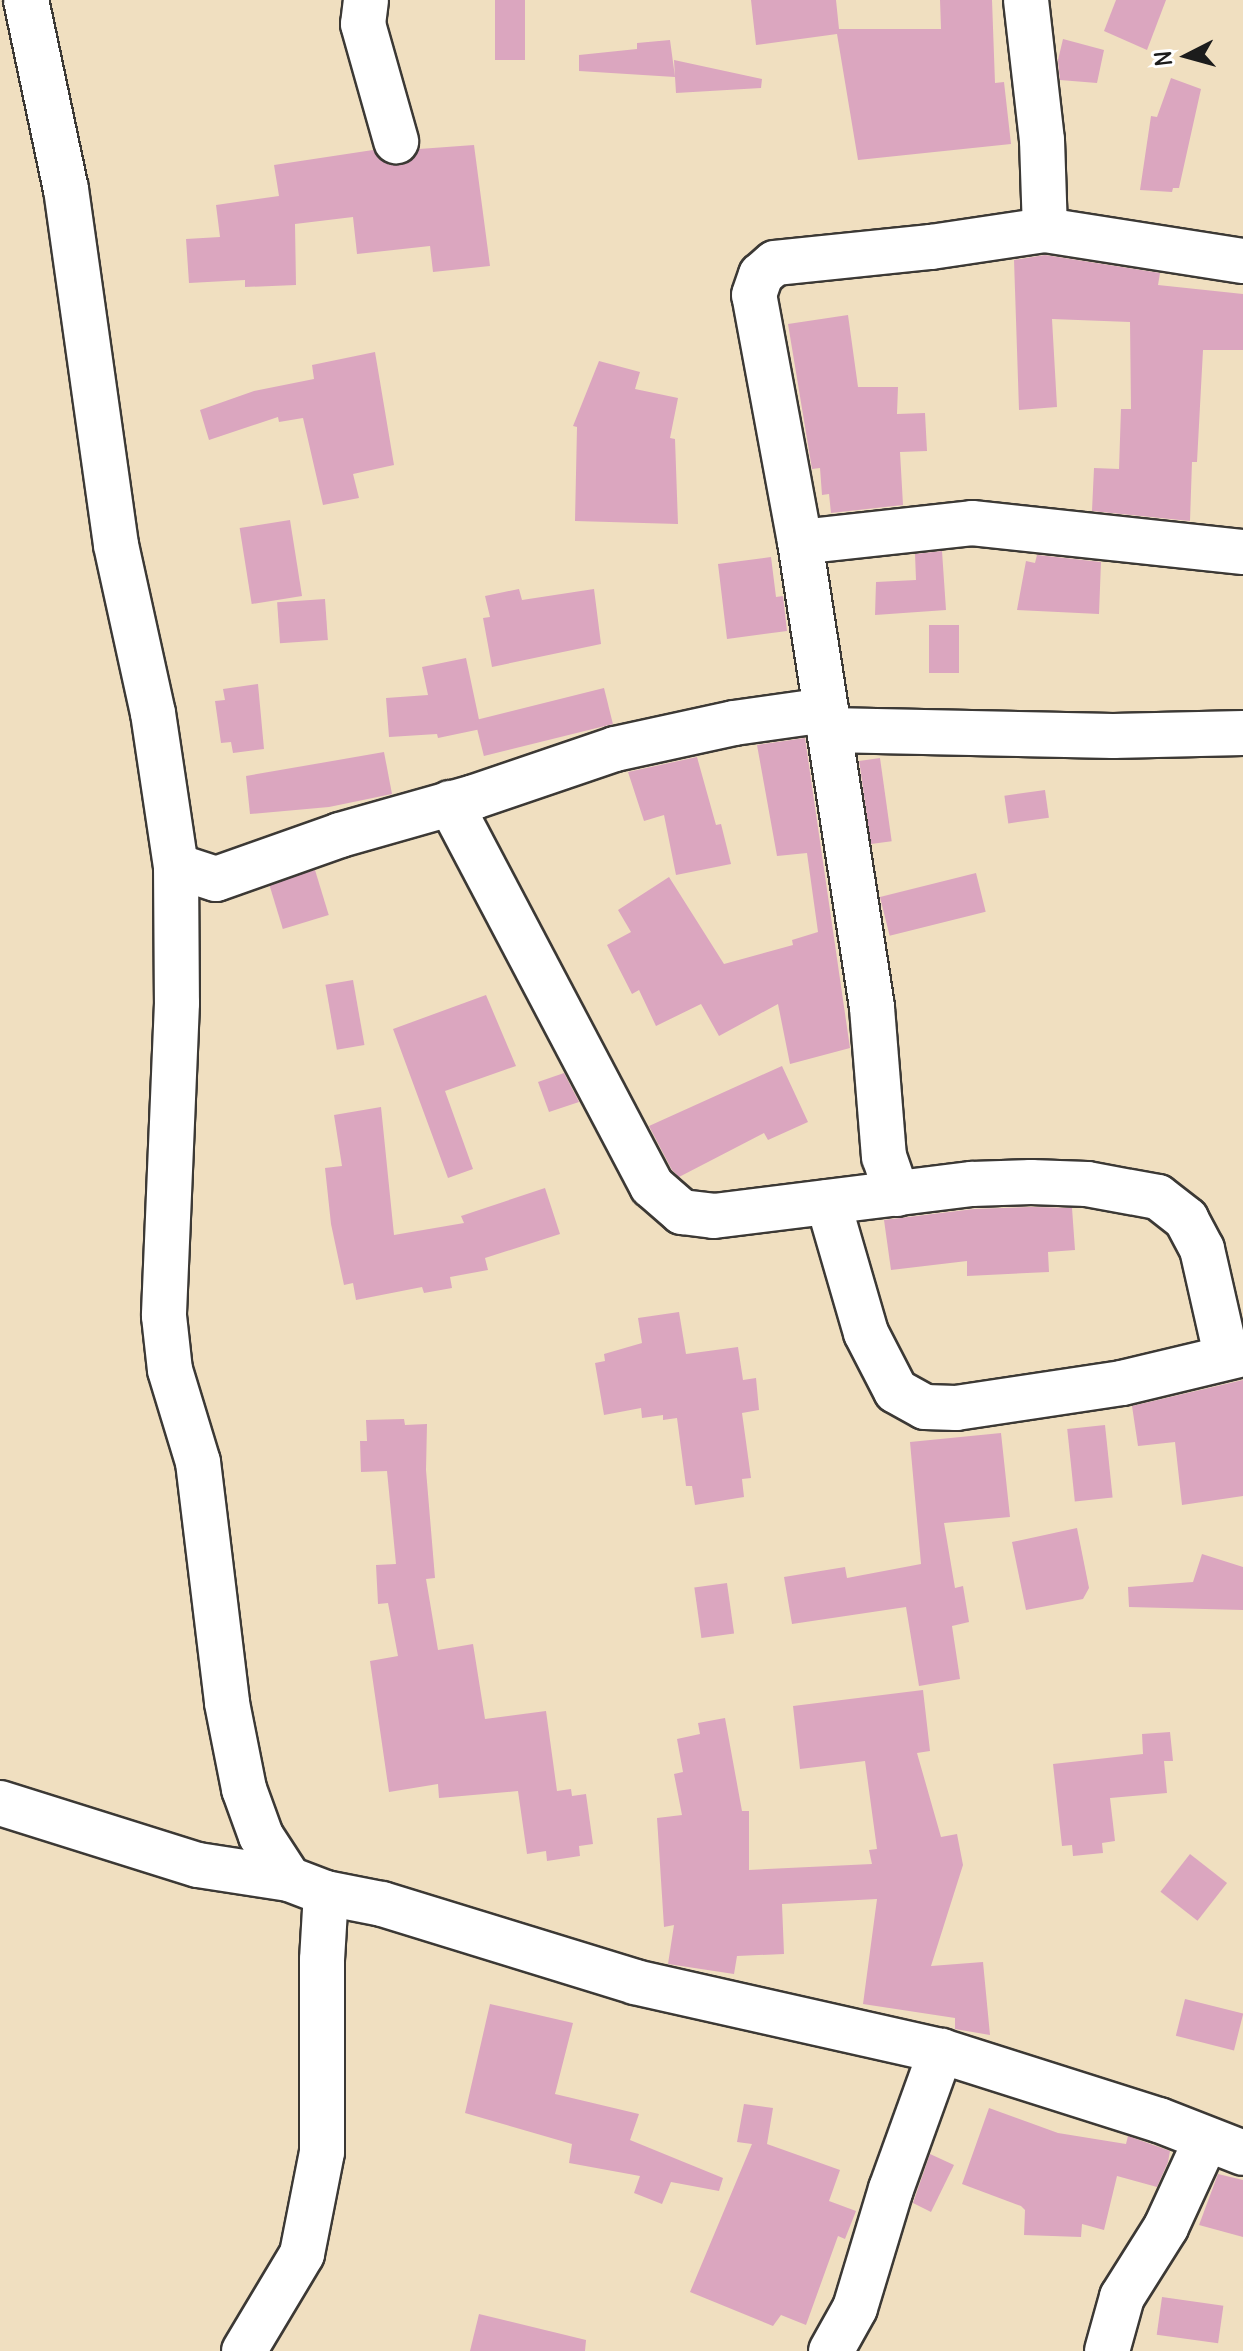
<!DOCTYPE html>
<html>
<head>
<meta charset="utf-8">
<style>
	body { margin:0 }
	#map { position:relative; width:1243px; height:2351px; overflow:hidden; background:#f0dfc0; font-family:Delius,sans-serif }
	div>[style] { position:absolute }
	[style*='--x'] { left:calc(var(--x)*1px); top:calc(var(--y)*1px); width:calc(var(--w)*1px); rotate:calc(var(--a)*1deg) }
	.building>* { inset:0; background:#dba6bf; transform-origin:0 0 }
	.roads { filter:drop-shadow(2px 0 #3c3935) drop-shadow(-2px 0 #3c3935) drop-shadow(0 2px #3c3935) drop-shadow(0 -2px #3c3935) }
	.minor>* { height:44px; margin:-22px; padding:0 22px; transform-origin:22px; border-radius:22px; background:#fff }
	span { translate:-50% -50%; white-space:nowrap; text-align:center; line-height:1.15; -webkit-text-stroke:6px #fff; paint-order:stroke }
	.north { position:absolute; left:1147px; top:16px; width:80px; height:80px; -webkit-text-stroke:6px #fff; paint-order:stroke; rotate:264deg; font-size:22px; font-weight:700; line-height:32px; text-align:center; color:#1c1c1c }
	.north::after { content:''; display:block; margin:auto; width:28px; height:36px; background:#1c1c1c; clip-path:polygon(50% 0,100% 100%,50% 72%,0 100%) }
</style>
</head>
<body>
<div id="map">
	<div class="building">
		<i style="left:495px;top:0;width:30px;height:60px"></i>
		<i style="clip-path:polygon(751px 0,836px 0,839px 29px,941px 29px,940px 0,992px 0,995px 83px,1004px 82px,1011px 144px,858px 160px,837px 34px,756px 45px)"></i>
		<i style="clip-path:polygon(1116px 0,1166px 0,1147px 50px,1104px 31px)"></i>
		<i style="clip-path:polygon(1063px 39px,1104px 50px,1097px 83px,1060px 80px,1058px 60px)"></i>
		<i style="clip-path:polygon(670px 40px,675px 77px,674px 60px,762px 79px,761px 88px,676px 93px,675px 77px,579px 71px,579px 55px,637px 49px,637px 43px)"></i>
		<i style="clip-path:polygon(1171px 78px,1201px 89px,1179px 188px,1173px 188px,1172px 192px,1140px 190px,1151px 116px,1157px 117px)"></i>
		<i style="clip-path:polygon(474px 145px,490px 266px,433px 272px,430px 246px,357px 254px,353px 217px,295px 224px,296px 285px,245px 287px,245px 280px,189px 283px,186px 239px,220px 237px,216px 205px,279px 196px,274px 165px,373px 150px,389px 165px,402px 165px,413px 159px,419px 149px)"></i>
		<i style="clip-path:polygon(1045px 255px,1160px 273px,1158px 285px,1243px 294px,1243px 350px,1203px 350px,1197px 462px,1192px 462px,1190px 521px,1092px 511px,1094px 468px,1119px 469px,1121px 409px,1131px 409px,1130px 322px,1052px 319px,1057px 407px,1019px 410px,1014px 260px)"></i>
		<i style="clip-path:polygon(848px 315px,858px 387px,898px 387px,897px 414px,925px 413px,927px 451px,900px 452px,903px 505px,831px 513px,829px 494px,822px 495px,820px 468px,812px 469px,788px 324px)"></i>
		<i style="clip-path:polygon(375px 352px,394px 465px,353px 474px,359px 498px,323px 505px,303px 418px,279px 422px,278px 417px,209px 440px,200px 410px,254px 391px,314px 379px,312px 365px)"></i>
		<i style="clip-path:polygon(599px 361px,640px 372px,635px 389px,678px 398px,670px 438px,675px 439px,678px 524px,575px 521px,577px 427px,573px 426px)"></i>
		<i style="left:290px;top:520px;width:77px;height:51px;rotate:81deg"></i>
		<i style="clip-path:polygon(942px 551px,946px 610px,875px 615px,876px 582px,916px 580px,915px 554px)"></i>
		<i style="clip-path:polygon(1037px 555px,1101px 562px,1099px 614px,1017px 610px,1026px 561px,1035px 563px)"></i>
		<i style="clip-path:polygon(771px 557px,776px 597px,783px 596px,787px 631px,727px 639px,718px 564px)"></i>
		<i style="clip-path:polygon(519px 589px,522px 600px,594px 589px,601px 644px,492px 667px,483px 618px,490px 617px,485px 596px)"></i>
		<i style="left:325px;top:599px;width:41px;height:48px;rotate:86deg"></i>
		<i style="left:959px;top:625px;width:48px;height:30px;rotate:90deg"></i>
		<i style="clip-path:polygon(466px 658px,481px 729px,438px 738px,437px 734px,389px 737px,386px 698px,428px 695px,422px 667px)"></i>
		<i style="clip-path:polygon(258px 684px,264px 749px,233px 753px,231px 742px,221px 743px,215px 701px,225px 700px,223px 689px)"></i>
		<i style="left:604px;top:688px;width:37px;height:133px;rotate:76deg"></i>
		<i style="clip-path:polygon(805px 738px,850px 1048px,790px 1064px,778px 1004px,719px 1036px,701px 1004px,656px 1026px,639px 990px,632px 994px,607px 945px,631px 932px,618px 910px,669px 877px,724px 964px,793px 945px,792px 940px,818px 932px,807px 853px,777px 856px,757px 745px)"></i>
		<i style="clip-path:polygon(384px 752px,392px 794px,329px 807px,250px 814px,246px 776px)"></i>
		<i style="clip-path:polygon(697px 757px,716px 825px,721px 824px,731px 864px,676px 875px,664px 815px,644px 821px,628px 772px)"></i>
		<i style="left:880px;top:758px;width:84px;height:21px;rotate:82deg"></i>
		<i style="left:1045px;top:790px;width:28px;height:41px;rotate:82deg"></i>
		<i style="left:315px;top:870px;width:47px;height:48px;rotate:73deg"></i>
		<i style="left:976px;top:873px;width:40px;height:99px;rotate:76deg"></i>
		<i style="left:353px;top:980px;width:66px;height:28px;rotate:80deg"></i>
		<i style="clip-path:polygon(486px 995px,516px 1066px,445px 1091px,473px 1169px,448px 1178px,393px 1029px)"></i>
		<i style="clip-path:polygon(782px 1066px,808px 1122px,768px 1140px,764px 1133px,679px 1177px,672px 1170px,649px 1126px)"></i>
		<i style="clip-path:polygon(564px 1073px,579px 1102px,549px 1112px,538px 1082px)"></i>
		<i style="clip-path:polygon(381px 1107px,394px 1235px,464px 1223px,461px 1216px,545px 1188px,560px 1234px,485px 1258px,488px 1270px,450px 1277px,452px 1288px,424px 1293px,422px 1287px,356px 1300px,353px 1283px,344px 1285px,331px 1224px,325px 1168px,342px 1166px,334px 1115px)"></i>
		<i style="clip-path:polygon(1031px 1207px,1072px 1208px,1075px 1250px,1048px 1252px,1049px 1272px,967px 1276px,967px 1261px,891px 1270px,884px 1220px,974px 1209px)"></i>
		<i style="clip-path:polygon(679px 1312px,686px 1354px,738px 1347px,743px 1380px,756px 1378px,759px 1410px,742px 1413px,751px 1478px,742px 1479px,744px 1497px,695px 1505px,692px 1486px,686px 1486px,677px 1418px,663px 1420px,663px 1415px,642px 1418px,641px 1408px,604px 1415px,595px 1363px,605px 1361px,604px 1354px,642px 1343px,638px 1318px)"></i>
		<i style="clip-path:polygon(1243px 1380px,1243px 1496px,1182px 1505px,1175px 1442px,1138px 1446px,1132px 1406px)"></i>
		<i style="clip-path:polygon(404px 1419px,405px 1425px,427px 1424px,426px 1470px,435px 1578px,426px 1579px,438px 1650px,473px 1644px,485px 1719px,546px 1711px,557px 1791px,571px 1789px,572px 1796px,586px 1794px,593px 1844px,579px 1846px,580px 1856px,547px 1861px,546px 1851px,527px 1854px,518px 1791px,439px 1798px,438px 1784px,389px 1792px,370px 1661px,398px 1656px,388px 1603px,378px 1604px,376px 1565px,396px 1564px,387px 1471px,361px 1472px,360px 1441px,367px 1441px,366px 1420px)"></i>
		<i style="left:1105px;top:1425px;width:73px;height:38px;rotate:84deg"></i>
		<i style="clip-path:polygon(1001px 1433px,1010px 1517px,944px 1523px,955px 1588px,963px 1586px,969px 1622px,952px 1626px,960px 1679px,919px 1686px,906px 1607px,792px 1624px,784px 1577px,845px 1567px,847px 1578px,921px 1564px,910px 1442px)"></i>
		<i style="clip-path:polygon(1077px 1528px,1089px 1588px,1083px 1599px,1026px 1610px,1012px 1542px)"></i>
		<i style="clip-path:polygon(1202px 1554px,1243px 1567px,1243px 1610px,1129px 1607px,1128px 1587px,1193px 1582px)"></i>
		<i style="left:727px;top:1583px;width:51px;height:33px;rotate:82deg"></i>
		<i style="clip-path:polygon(923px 1690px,930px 1751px,917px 1753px,941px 1837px,957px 1834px,963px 1865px,931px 1966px,983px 1962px,990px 2035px,955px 2029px,955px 2018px,863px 2004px,877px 1899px,782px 1904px,784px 1954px,737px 1956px,734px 1974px,668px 1964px,674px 1925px,664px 1927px,657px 1818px,682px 1815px,674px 1774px,683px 1772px,677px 1739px,700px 1734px,698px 1723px,725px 1718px,742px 1811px,749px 1811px,749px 1870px,872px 1864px,869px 1850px,877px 1849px,865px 1761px,800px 1769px,793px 1706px)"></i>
		<i style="clip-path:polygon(1170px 1732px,1173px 1761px,1164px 1761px,1167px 1793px,1110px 1798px,1115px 1841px,1102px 1843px,1103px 1853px,1073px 1856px,1072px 1845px,1062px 1846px,1053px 1764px,1143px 1754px,1142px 1734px)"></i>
		<i style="left:1190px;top:1854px;width:47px;height:48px;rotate:38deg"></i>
		<i style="left:1185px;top:1999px;width:60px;height:38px;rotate:14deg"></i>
		<i style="clip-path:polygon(490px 2004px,573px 2023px,555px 2094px,639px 2114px,630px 2140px,723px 2178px,719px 2191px,671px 2182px,662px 2204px,634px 2193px,640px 2176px,569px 2163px,572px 2144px,465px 2113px)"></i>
		<i style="clip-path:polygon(744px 2104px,773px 2108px,767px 2144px,840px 2170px,829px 2201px,856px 2211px,845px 2239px,838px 2236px,806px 2325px,781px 2315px,773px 2326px,690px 2292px,752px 2144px,737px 2142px)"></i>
		<i style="clip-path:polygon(989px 2108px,1058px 2133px,1126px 2144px,1128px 2136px,1170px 2151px,1168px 2162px,1157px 2187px,1117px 2176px,1104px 2230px,1082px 2224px,1081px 2237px,1024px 2235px,1025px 2210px,1021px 2206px,962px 2184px)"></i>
		<i style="clip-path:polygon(930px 2154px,954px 2165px,931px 2212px,913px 2203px)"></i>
		<i style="clip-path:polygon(1218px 2174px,1243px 2180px,1243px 2237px,1199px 2225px)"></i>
		<i style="left:1162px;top:2297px;width:62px;height:38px;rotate:8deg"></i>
		<i style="clip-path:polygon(479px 2314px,586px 2340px,585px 2351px,470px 2351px)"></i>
	</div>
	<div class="roads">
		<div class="minor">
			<i style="--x:26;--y:0;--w:193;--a:78.1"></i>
			<i style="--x:66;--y:189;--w:359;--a:82"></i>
			<i style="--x:116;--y:545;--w:172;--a:77.6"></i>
			<i style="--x:153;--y:713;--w:155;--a:81.5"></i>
			<i style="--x:176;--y:866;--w:137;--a:89.6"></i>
			<i style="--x:177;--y:1003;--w:313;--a:92.4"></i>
			<i style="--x:164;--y:1316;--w:54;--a:83.7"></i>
			<i style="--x:170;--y:1370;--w:96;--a:73.1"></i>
			<i style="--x:198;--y:1462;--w:243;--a:83.1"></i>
			<i style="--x:227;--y:1703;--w:88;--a:78.8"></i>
			<i style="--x:244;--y:1789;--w:50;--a:70.1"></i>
			<i style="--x:261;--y:1836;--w:51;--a:56.9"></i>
			<i style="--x:366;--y:0;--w:24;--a:97"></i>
			<i style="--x:363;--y:24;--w:122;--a:74.2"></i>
			<i style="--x:1026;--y:0;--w:141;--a:83.5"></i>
			<i style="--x:1042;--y:140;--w:90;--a:88.1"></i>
			<i style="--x:800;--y:542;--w:173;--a:-6.3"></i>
			<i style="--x:972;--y:523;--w:273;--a:6.1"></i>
			<i style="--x:829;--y:730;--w:284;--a:1.2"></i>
			<i style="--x:1113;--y:736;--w:130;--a:-1.3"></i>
			<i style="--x:450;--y:803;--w:433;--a:62.2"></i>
			<i style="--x:652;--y:1186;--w:40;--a:41"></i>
			<i style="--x:682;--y:1212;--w:32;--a:7"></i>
			<i style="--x:714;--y:1216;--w:260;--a:-7.1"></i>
			<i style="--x:972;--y:1184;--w:59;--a:-1.9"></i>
			<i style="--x:1031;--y:1182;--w:56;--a:2"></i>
			<i style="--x:1087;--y:1184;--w:72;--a:10.4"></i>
			<i style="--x:1158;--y:1197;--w:36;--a:38"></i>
			<i style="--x:1186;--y:1219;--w:34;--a:62"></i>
			<i style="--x:1202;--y:1249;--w:109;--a:77.2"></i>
			<i style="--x:176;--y:866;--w:42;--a:18"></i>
			<i style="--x:216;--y:879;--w:132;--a:-19.5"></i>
			<i style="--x:340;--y:835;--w:139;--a:-15.8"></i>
			<i style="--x:474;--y:797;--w:149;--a:-18.8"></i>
			<i style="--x:615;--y:749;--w:122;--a:-12.3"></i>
			<i style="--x:734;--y:723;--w:93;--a:-8"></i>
			<i style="--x:897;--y:1194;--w:39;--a:-109"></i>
			<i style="--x:884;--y:1157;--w:150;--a:-94.6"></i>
			<i style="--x:872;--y:1007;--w:471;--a:-98.8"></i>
			<i style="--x:800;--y:542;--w:251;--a:-100.5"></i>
			<i style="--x:754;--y:295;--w:21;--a:-71"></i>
			<i style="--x:761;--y:275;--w:18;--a:-41"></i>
			<i style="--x:775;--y:263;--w:157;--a:-5.9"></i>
			<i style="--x:931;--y:247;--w:115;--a:-8.5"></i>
			<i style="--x:1045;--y:230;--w:200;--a:8.9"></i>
			<i style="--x:828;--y:1202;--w:136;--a:73.8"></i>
			<i style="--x:866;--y:1333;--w:65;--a:62.7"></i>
			<i style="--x:896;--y:1391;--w:33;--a:29"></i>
			<i style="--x:925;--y:1407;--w:31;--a:2"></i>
			<i style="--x:956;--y:1408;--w:168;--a:-8.6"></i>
			<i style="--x:1122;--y:1383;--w:124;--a:-13.5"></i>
			<i style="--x:0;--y:1803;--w:207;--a:17.4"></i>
			<i style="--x:198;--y:1865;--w:92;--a:8.7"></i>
			<i style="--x:289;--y:1879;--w:40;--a:21"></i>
			<i style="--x:326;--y:1893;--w:57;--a:11.1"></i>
			<i style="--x:382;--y:1904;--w:265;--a:17.1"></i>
			<i style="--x:635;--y:1982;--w:314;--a:12.7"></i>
			<i style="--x:941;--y:2051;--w:229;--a:17.6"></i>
			<i style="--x:1159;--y:2120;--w:90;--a:21.4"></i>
			<i style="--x:244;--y:2351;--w:113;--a:-59.1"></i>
			<i style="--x:302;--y:2254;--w:104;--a:-78.9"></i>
			<i style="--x:322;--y:2152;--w:192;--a:-90"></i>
			<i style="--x:322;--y:1960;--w:67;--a:-86.6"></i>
			<i style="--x:831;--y:2351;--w:49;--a:-60.8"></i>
			<i style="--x:855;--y:2308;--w:124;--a:-73.2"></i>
			<i style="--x:891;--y:2189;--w:147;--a:-70.1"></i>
			<i style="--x:1107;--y:2351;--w:56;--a:-74.5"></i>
			<i style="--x:1122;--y:2297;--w:83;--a:-57.8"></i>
			<i style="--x:1166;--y:2227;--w:96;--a:-65.3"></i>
		</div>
	</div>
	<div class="north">N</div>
</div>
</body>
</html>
